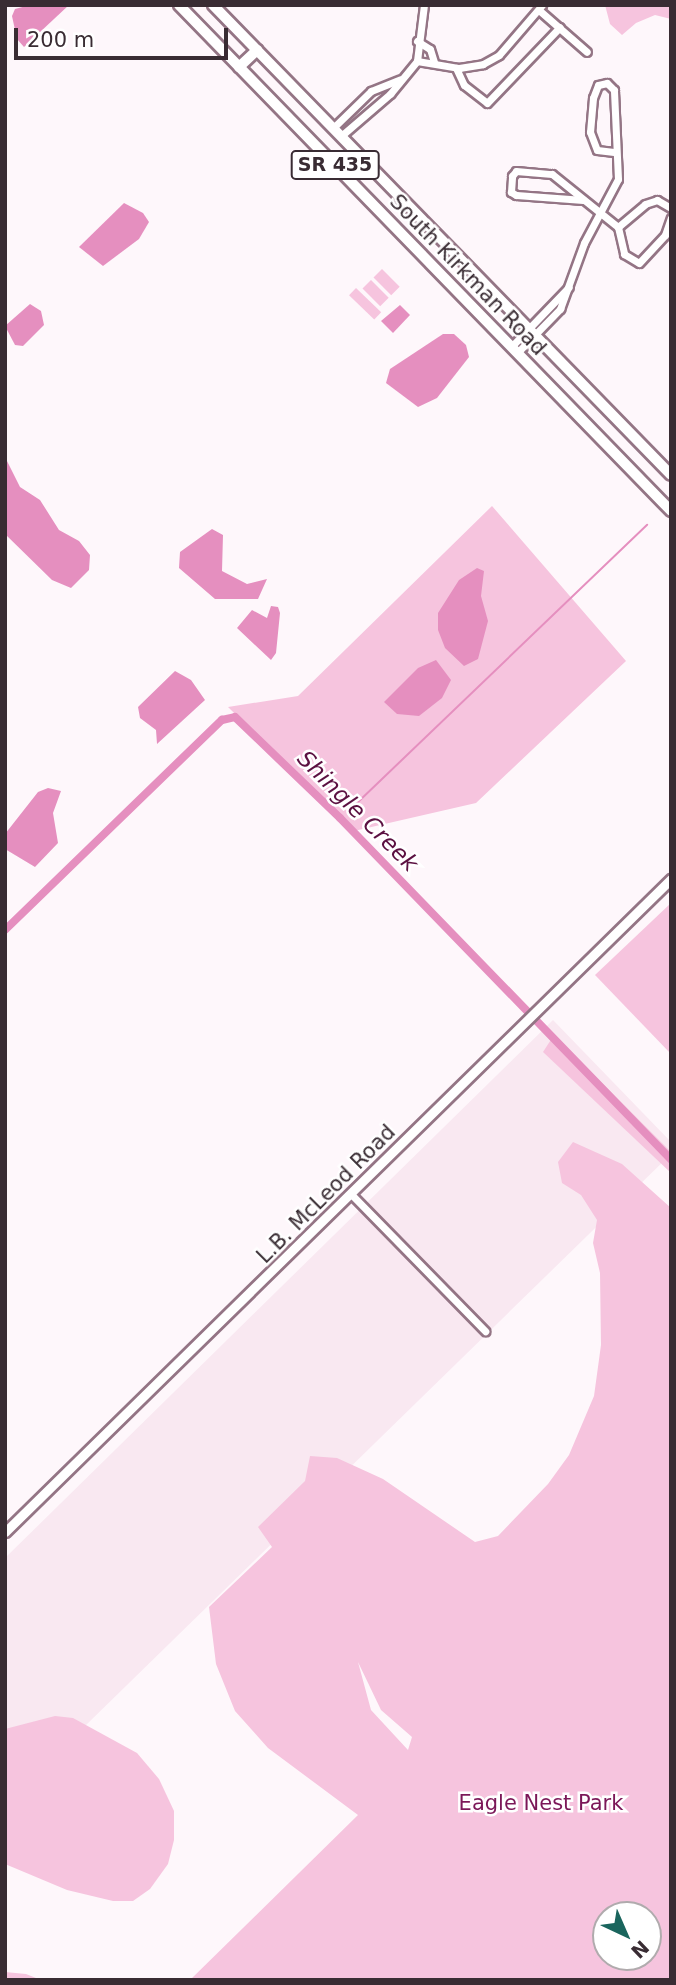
<!DOCTYPE html>
<html>
<head>
<meta charset="utf-8">
<style>
	body { margin:0 }
	#map { position:relative; width:676px; height:1985px; overflow:hidden; background:#fef7fb; font-family:"DejaVu Sans",sans-serif }
	div>[style] { position:absolute }
	[style*='--x'] { left:calc(var(--x)*1px); top:calc(var(--y)*1px); width:calc(var(--w)*1px); rotate:calc(var(--a)*1deg) }
	.built>* { inset:0; background:#f9e8f1 }
	.green>* { inset:0; background:#f6c4de; transform-origin:0 0 }
	.water>* { inset:0; background:#e58fbf }
	.stream>* { height:2px; margin:-1px; padding:0 1px; transform-origin:1px; border-radius:1px; background:#e58fbf }
	.canal>* { height:8px; margin:-4px; padding:0 4px; transform-origin:4px; border-radius:4px; background:#e58fbf }
	.roads { filter:drop-shadow(2px 0 #947585) drop-shadow(-2px 0 #947585) drop-shadow(0 2px #947585) drop-shadow(0 -2px #947585) }
	.minor>* { height:7px; margin:-3.5px; padding:0 3.5px; transform-origin:3.5px; border-radius:3.5px; background:#fff }
	.tertiary>* { height:9px; margin:-4.5px; padding:0 4.5px; transform-origin:4.5px; border-radius:4.5px; background:#fff }
	.primary>* { height:10px; margin:-5px; padding:0 5px; transform-origin:5px; border-radius:5px; background:#fff }
	span { translate:-50% -50%; white-space:nowrap; text-align:center; line-height:1.15; -webkit-text-stroke:5px #fff; paint-order:stroke }
	.shield-label span { padding:2px 5px; background:#fff; border:2px solid; border-radius:5px; -webkit-text-stroke-width:0 }
	.shield-label { font-size:19px; color:#392c33; font-weight:700 }
	.street-label { font-size:21px; color:#392c33 }
	.park-label { font-size:21px; color:#7b1758 }
	.water-label { font-size:23px; color:#5b1041; font-style:italic }
	.frame { position:absolute; inset:0; border:7px solid #392c33; pointer-events:none }
	.north { position:absolute; left:592px; top:1901px; width:70px; height:70px; box-sizing:border-box; background:#fff; border:2px solid #b0abad; border-radius:50%; rotate:136deg; font-size:19px; font-weight:700; line-height:28px; text-align:center; color:#392c33 }
	.north::after { content:''; display:block; margin:auto; width:24px; height:32px; background:#1a655d; clip-path:polygon(50% 0,100% 100%,50% 72%,0 100%) }
	.scale { position:absolute; left:14px; top:28px; width:214px; height:32px; box-sizing:border-box; border:4px solid #392c33; border-top:0; padding-left:9px; font-size:21px; line-height:24px; white-space:nowrap; color:#392c33; -webkit-text-stroke:5px #fff; paint-order:stroke }
</style>
</head>
<body>
<div id="map">
	<div class="built">
		<i style="clip-path:polygon(553px 1020px,671px 1142px,671px 1154px,41px 1769px,5px 1813px,5px 1558px)"></i>
	</div>
	<div class="green">
		<i style="clip-path:polygon(605px 5px,671px 5px,671px 19px,655px 15px,636px 23px,622px 35px,610px 24px)"></i>
		<i style="left:382px;top:269px;width:25px;height:12px;rotate:45deg"></i>
		<i style="left:371px;top:280px;width:25px;height:12px;rotate:45deg"></i>
		<i style="left:356px;top:288px;width:35px;height:10px;rotate:44deg"></i>
		<i style="clip-path:polygon(492px 506px,626px 661px,476px 803px,354px 831px,228px 707px,298px 696px)"></i>
		<i style="clip-path:polygon(671px 903px,671px 1054px,595px 975px)"></i>
		<i style="clip-path:polygon(554px 1035px,671px 1152px,671px 1173px,543px 1052px)"></i>
		<i style="clip-path:polygon(evenodd,573px 1142px,622px 1164px,671px 1208px,671px 1980px,190px 1980px,358px 1815px,268px 1748px,235px 1711px,216px 1664px,209px 1607px,272px 1547px,258px 1527px,305px 1481px,310px 1456px,337px 1458px,383px 1479px,475px 1542px,498px 1536px,548px 1484px,569px 1455px,594px 1396px,601px 1345px,600px 1273px,593px 1243px,597px 1220px,581px 1195px,562px 1183px,558px 1162px,573px 1142px,358px 1662px,381px 1710px,412px 1737px,408px 1750px,371px 1710px,358px 1662px,573px 1142px,606px 1915px,648px 1915px,648px 1957px,606px 1957px,606px 1915px)"></i>
		<i style="clip-path:polygon(55px 1716px,73px 1718px,137px 1753px,159px 1779px,174px 1811px,174px 1840px,168px 1864px,150px 1889px,133px 1901px,113px 1901px,67px 1890px,5px 1864px,5px 1729px)"></i>
		<i style="clip-path:polygon(5px 1972px,26px 1974px,41px 1980px,5px 1980px)"></i>
	</div>
	<div class="water">
		<i style="clip-path:polygon(30px 5px,69px 5px,24px 47px,17px 39px,12px 16px,15px 9px)"></i>
		<i style="clip-path:polygon(124px 203px,143px 213px,149px 222px,139px 239px,103px 266px,79px 247px)"></i>
		<i style="clip-path:polygon(30px 304px,41px 311px,44px 325px,23px 346px,15px 345px,5px 326px)"></i>
		<i style="clip-path:polygon(400px 305px,410px 315px,393px 333px,381px 321px)"></i>
		<i style="clip-path:polygon(443px 334px,454px 334px,466px 345px,469px 357px,437px 398px,418px 407px,386px 383px,390px 369px)"></i>
		<i style="clip-path:polygon(5px 457px,20px 487px,40px 500px,59px 530px,79px 541px,90px 555px,89px 570px,71px 588px,52px 580px,5px 534px)"></i>
		<i style="clip-path:polygon(212px 529px,223px 535px,222px 571px,247px 584px,267px 579px,258px 599px,215px 599px,179px 568px,180px 552px)"></i>
		<i style="clip-path:polygon(477px 568px,484px 571px,481px 596px,488px 621px,478px 659px,464px 666px,445px 648px,438px 630px,438px 613px,459px 580px)"></i>
		<i style="clip-path:polygon(271px 606px,278px 607px,280px 613px,276px 653px,271px 660px,237px 628px,252px 610px,267px 618px)"></i>
		<i style="clip-path:polygon(436px 660px,451px 680px,442px 698px,419px 716px,397px 714px,384px 702px,418px 668px)"></i>
		<i style="clip-path:polygon(175px 671px,191px 680px,205px 700px,157px 744px,156px 730px,140px 718px,138px 707px)"></i>
		<i style="clip-path:polygon(48px 788px,61px 791px,53px 813px,58px 843px,35px 867px,5px 849px,5px 834px,38px 792px)"></i>
	</div>
	<div class="stream">
		<i style="--x:357;--y:803;--w:402;--a:-43.8"></i>
	</div>
	<div class="canal">
		<i style="--x:5;--y:930;--w:302;--a:-44.1"></i>
		<i style="--x:222;--y:720;--w:13;--a:-13"></i>
		<i style="--x:235;--y:717;--w:146;--a:43.9"></i>
		<i style="--x:340;--y:818;--w:476;--a:45.9"></i>
	</div>
	<div class="roads">
		<div class="minor">
			<i style="--x:540;--y:11;--w:62;--a:41.1"></i>
			<i style="--x:417;--y:41;--w:15;--a:32"></i>
			<i style="--x:430;--y:49;--w:14;--a:73"></i>
			<i style="--x:417;--y:61;--w:43;--a:9.5"></i>
			<i style="--x:459;--y:68;--w:24;--a:-9"></i>
			<i style="--x:483;--y:64;--w:18;--a:-29"></i>
			<i style="--x:499;--y:55;--w:66;--a:-49.3"></i>
			<i style="--x:456;--y:68;--w:19;--a:65"></i>
			<i style="--x:464;--y:85;--w:29;--a:38"></i>
			<i style="--x:487;--y:103;--w:105;--a:-46.2"></i>
			<i style="--x:333;--y:128;--w:53;--a:-44.2"></i>
			<i style="--x:371;--y:91;--w:31;--a:-22"></i>
			<i style="--x:341;--y:136;--w:65;--a:-40.6"></i>
			<i style="--x:390;--y:94;--w:43;--a:-50.7"></i>
			<i style="--x:417;--y:61;--w:56;--a:-82.9"></i>
			<i style="--x:583;--y:200;--w:67;--a:-175.7"></i>
			<i style="--x:516;--y:195;--w:6;--a:-149"></i>
			<i style="--x:511;--y:192;--w:16;--a:-86"></i>
			<i style="--x:512;--y:176;--w:6;--a:-51"></i>
			<i style="--x:516;--y:171;--w:36;--a:5"></i>
			<i style="--x:552;--y:174;--w:85;--a:38.8"></i>
			<i style="--x:618;--y:227;--w:35;--a:-40"></i>
			<i style="--x:645;--y:204;--w:13;--a:-18"></i>
			<i style="--x:657;--y:200;--w:16;--a:30"></i>
			<i style="--x:618;--y:227;--w:28;--a:77"></i>
			<i style="--x:624;--y:254;--w:17;--a:31"></i>
			<i style="--x:639;--y:263;--w:38;--a:-47"></i>
			<i style="--x:665;--y:235;--w:18;--a:-71"></i>
			<i style="--x:511;--y:347;--w:83;--a:-46"></i>
			<i style="--x:517;--y:353;--w:62;--a:-45.7"></i>
			<i style="--x:560;--y:309;--w:70;--a:-70"></i>
			<i style="--x:584;--y:243;--w:72;--a:-62"></i>
			<i style="--x:618;--y:179;--w:89;--a:-92.6"></i>
			<i style="--x:614;--y:90;--w:10;--a:-135"></i>
			<i style="--x:607;--y:83;--w:9;--a:167"></i>
			<i style="--x:598;--y:85;--w:14;--a:111"></i>
			<i style="--x:593;--y:98;--w:34;--a:95"></i>
			<i style="--x:590;--y:132;--w:19;--a:69"></i>
			<i style="--x:597;--y:150;--w:17;--a:7"></i>
			<i style="--x:351;--y:1194;--w:192;--a:45.6"></i>
		</div>
		<div class="tertiary">
			<i style="--x:5;--y:1532;--w:933;--a:-44.44"></i>
		</div>
		<div class="primary">
			<i style="--x:179;--y:5;--w:706;--a:45.8"></i>
			<i style="--x:213;--y:5;--w:656;--a:45.74"></i>
			<i style="--x:239;--y:67;--w:25;--a:-43"></i>
		</div>
	</div>
	<div class="shield-label">
		<span style="left:335px;top:165px">SR 435</span>
	</div>
	<div class="street-label">
		<span style="left:468px;top:275px;rotate:46deg">South Kirkman Road</span>
		<span style="left:326px;top:1194px;rotate:-45deg">L.B. McLeod Road</span>
	</div>
	<div class="park-label">
		<span style="left:541px;top:1803px">Eagle Nest Park</span>
	</div>
	<div class="water-label">
		<span style="left:358px;top:811px;rotate:45deg">Shingle Creek</span>
	</div>
	<div class="frame"></div>
	<div class="north">N</div>
	<div class="scale">200 m</div>
</div>
</body>
</html>
